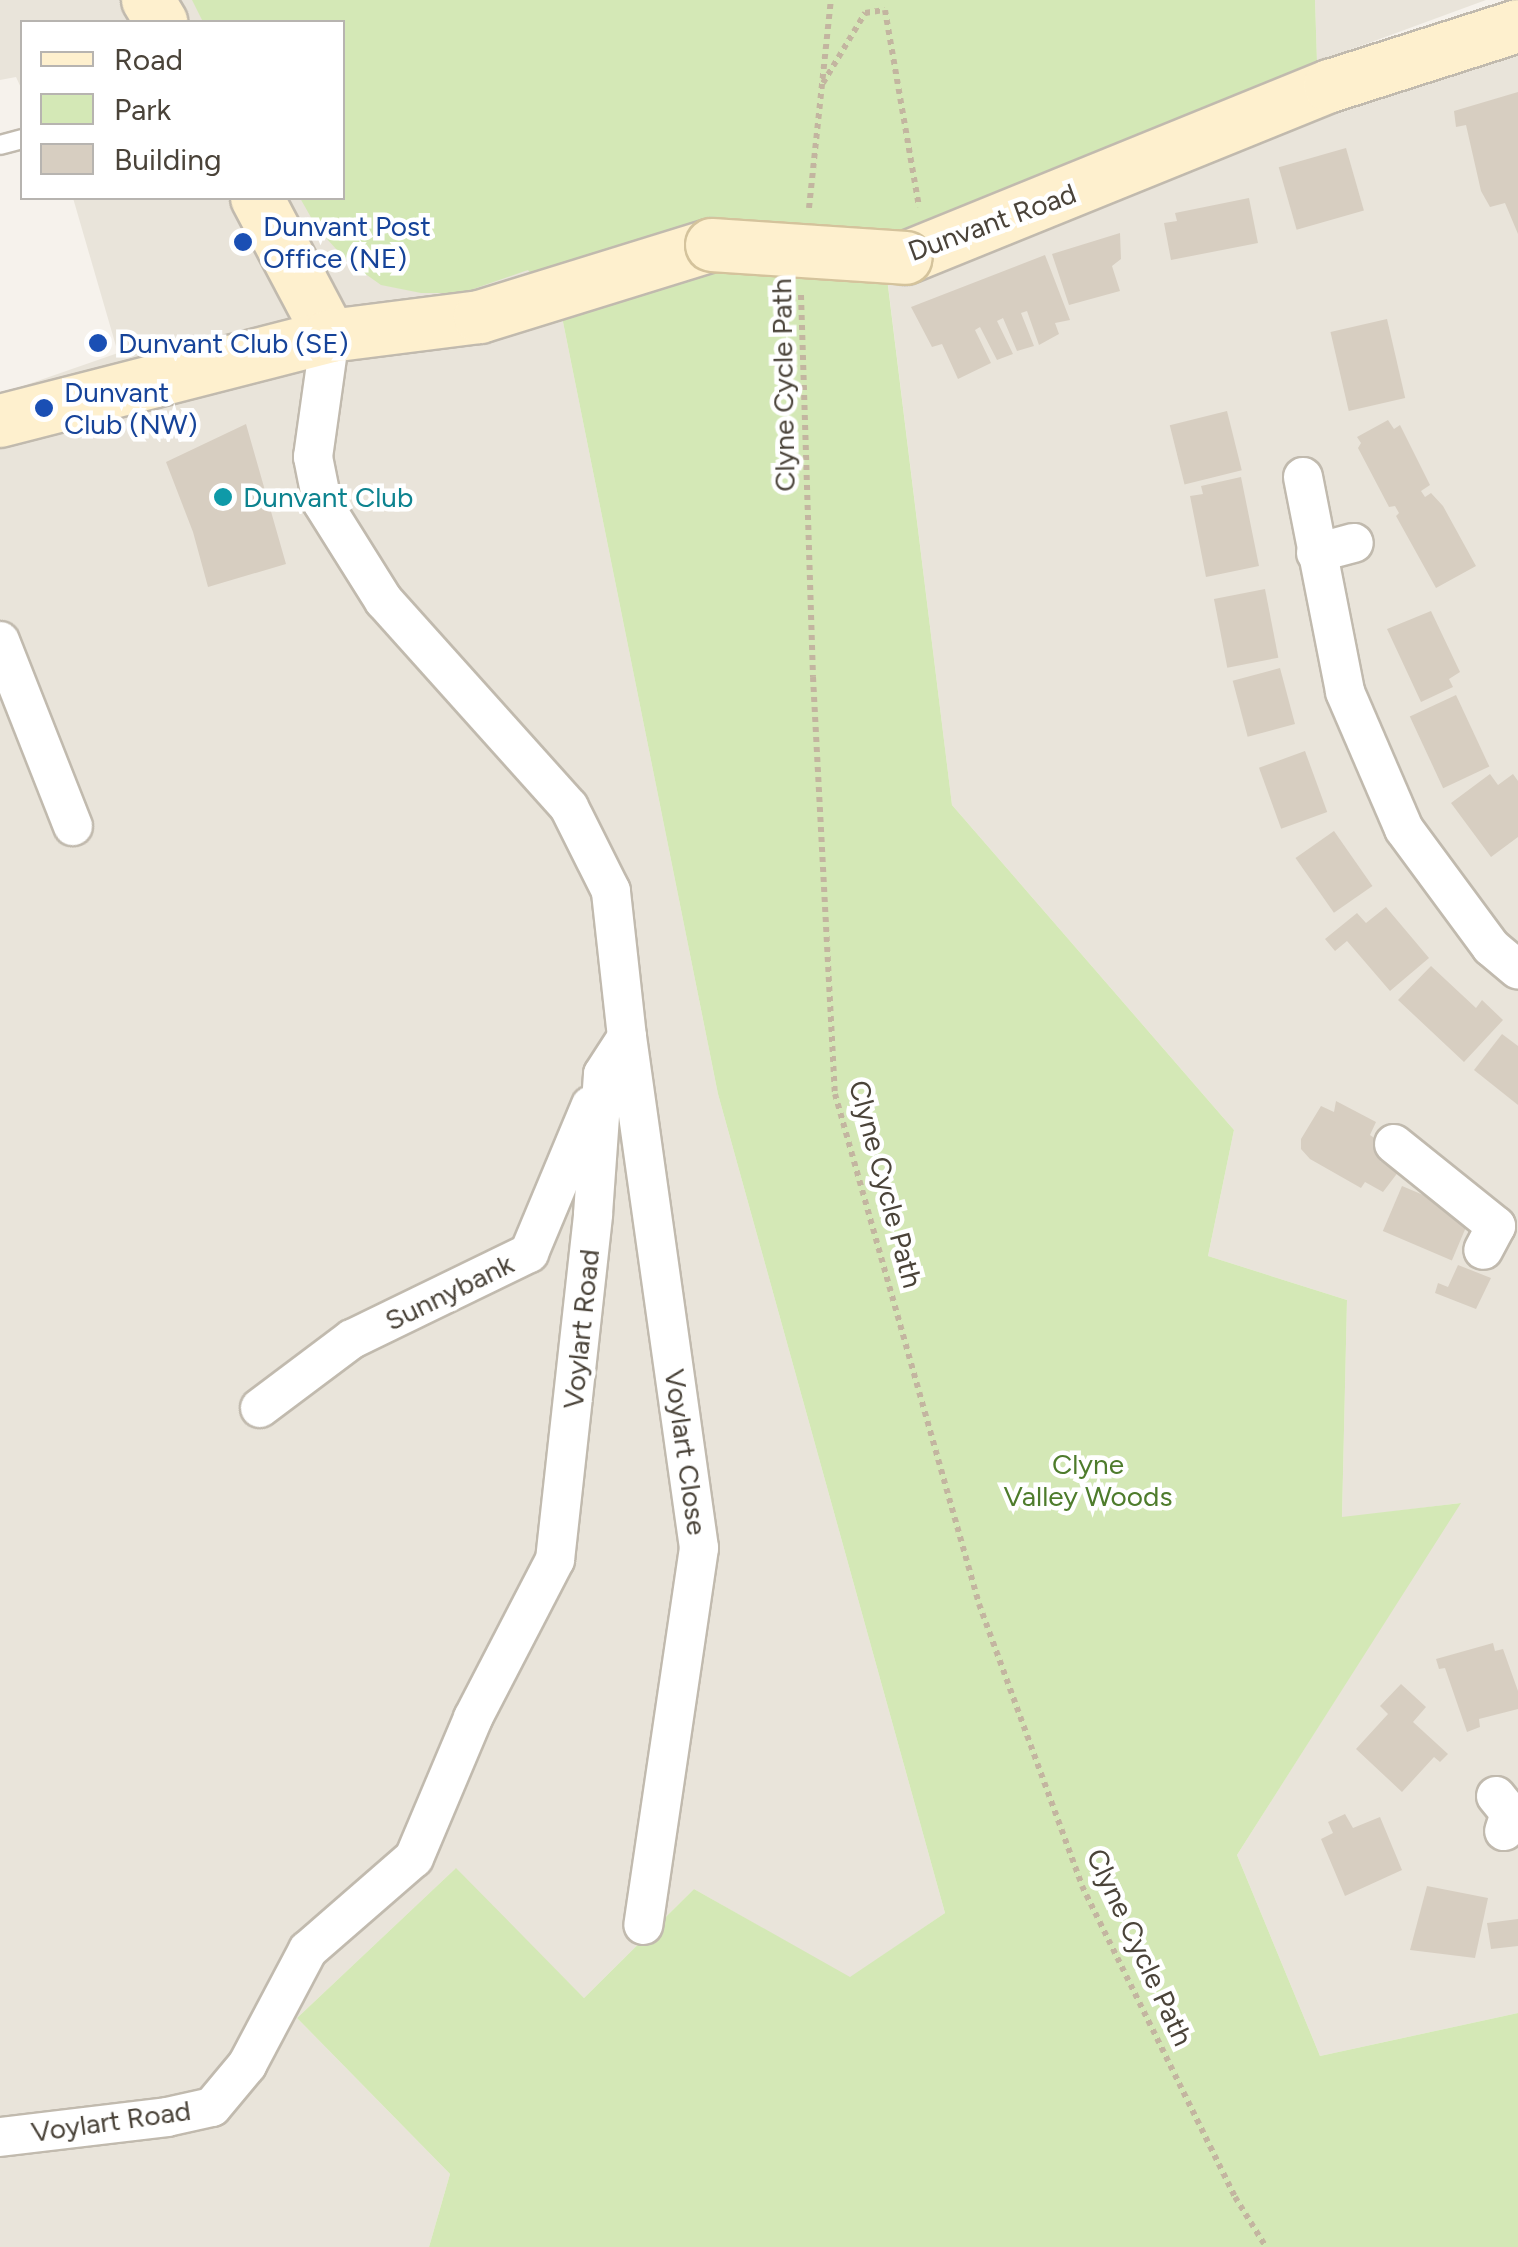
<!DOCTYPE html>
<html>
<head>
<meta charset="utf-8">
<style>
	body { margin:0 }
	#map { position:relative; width:1518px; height:2247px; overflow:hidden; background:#f6f2ec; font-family:Figtree,sans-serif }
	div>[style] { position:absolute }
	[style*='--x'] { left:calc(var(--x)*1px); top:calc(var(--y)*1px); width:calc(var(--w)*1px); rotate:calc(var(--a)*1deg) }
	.residential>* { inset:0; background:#e9e4da }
	.green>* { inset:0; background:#d4e8b6 }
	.building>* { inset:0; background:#d7cec1; transform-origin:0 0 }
	.path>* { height:6px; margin-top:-3px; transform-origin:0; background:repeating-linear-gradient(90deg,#c3b5a0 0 5px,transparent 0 10px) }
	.roads { filter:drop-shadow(2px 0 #c1baae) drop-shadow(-2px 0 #c1baae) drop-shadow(0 2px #c1baae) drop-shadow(0 -2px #c1baae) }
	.lane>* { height:18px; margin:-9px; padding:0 9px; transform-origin:9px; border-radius:9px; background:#fff }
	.street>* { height:38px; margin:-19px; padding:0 19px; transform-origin:19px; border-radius:19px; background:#fff }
	.secondary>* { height:52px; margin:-26px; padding:0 26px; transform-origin:26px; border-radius:26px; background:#fef0ce }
	.bridges { filter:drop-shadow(2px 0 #d4c39c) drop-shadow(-2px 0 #d4c39c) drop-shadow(0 2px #d4c39c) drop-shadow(0 -2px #d4c39c) }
	.secondary-bridge>* { height:52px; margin:-26px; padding:0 26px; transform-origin:26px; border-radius:26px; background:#fef0ce }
	.dots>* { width:28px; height:28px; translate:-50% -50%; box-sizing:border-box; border:5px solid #fff; border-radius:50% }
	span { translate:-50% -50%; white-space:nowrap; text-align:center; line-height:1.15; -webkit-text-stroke:9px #fff; paint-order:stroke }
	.street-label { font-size:28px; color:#4a4339 }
	.transit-label { font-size:28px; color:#164399 }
	.left { translate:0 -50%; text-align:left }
	.culture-label { font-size:28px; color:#0d838f }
	.park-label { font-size:28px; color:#4e7c2c }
	.legend { position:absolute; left:20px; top:20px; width:325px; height:180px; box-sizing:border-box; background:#fff; border:2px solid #b7b4b0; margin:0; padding:12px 18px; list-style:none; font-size:30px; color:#4a4339 }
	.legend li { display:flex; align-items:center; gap:20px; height:50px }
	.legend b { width:50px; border:2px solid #b7b4b0 }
</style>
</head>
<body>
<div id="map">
	<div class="residential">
		<i style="clip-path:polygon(0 0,524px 0,562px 317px,718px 1094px,945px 1913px,850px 1978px,694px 1889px,584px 1998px,455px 1869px,297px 2018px,450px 2174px,429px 2247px,0 2247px,0 394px,118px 353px,73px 198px,342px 198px,342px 22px,22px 22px,22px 90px,16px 77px,0 80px)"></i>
		<i style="clip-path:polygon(1315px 0,1486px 0,1317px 62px)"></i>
		<i style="clip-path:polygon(1518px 48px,1518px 2013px,1320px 2056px,1237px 1855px,1460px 1503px,1342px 1518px,1347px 1300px,1208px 1256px,1234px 1130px,952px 805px,887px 277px,1312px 110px)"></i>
	</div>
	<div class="green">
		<i style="clip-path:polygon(192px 0,1315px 0,1317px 62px,972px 203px,887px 278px,952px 805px,1234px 1130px,1208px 1256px,1347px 1300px,1342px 1517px,1461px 1503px,1237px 1855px,1320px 2056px,1518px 2013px,1518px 2247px,429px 2247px,450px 2174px,297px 2018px,456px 1868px,584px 1998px,694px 1889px,850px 1977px,945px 1913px,718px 1094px,562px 317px,528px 270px,462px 293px,421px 293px,381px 285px,347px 261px,317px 228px,300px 198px,342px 198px,342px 22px,203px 22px)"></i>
	</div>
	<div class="building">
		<i style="clip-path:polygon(1518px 92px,1518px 234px,1505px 203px,1490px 207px,1481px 191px,1466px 125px,1456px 127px,1454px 111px)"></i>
		<i style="left:1346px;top:148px;width:65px;height:70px;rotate:74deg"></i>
		<i style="clip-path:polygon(1249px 198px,1258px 243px,1171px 260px,1164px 223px,1177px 221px,1175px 213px)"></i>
		<i style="clip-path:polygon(1120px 233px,1121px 259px,1112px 266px,1120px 291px,1069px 305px,1052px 254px)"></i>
		<i style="clip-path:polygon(1045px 255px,1070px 320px,1055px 323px,1059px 334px,1039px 345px,1027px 311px,1021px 313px,1034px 346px,1017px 351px,1003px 318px,997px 321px,1013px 354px,997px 360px,980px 327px,975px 330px,991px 363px,958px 379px,942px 344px,932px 347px,911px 307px)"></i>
		<i style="left:1387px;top:319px;width:81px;height:58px;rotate:77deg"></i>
		<i style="left:1227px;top:411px;width:61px;height:59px;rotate:76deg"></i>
		<i style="clip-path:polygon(1388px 420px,1394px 429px,1400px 425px,1430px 485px,1421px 491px,1425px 497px,1431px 493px,1443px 506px,1476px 566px,1436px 588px,1396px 516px,1399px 513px,1395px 506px,1389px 507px,1358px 448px,1361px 443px,1357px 437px)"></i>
		<i style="clip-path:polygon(246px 424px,286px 564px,208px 587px,193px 532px,166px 462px)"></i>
		<i style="clip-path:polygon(1241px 477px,1259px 566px,1206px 577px,1190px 496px,1203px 494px,1201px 486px)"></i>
		<i style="left:1265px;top:589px;width:70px;height:52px;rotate:79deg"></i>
		<i style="clip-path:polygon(1431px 611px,1460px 672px,1449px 679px,1453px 687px,1421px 702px,1387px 629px)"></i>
		<i style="left:1280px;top:668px;width:58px;height:49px;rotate:75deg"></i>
		<i style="left:1456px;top:695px;width:79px;height:51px;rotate:65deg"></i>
		<i style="left:1305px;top:751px;width:65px;height:49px;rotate:70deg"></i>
		<i style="clip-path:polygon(1490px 774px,1498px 785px,1513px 774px,1518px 781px,1518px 837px,1491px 857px,1451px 803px)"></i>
		<i style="left:1334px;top:831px;width:67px;height:47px;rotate:55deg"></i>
		<i style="clip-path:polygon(1386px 907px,1429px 958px,1390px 991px,1347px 941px,1335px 951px,1325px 939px,1357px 913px,1366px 923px)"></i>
		<i style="clip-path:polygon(1431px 966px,1476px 1008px,1482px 1000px,1503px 1020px,1464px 1062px,1398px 1000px)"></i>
		<i style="clip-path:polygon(1502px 1034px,1518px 1046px,1518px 1105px,1474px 1070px)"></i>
		<i style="clip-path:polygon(1336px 1101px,1376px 1122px,1370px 1135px,1389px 1148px,1380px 1161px,1399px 1171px,1383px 1192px,1365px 1182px,1361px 1188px,1310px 1159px,1301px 1149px,1301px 1139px,1321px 1106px,1334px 1112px)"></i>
		<i style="left:1402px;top:1186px;width:75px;height:49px;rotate:23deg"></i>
		<i style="clip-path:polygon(1458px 1265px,1491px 1278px,1476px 1309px,1435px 1293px,1438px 1283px,1448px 1287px)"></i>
		<i style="clip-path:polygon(1493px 1643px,1495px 1651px,1503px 1649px,1518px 1691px,1518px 1709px,1479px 1719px,1480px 1727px,1467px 1732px,1445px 1668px,1439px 1669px,1436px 1659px)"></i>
		<i style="clip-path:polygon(1401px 1684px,1426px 1707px,1413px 1722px,1448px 1754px,1440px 1762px,1434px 1757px,1402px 1792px,1356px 1749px,1388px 1714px,1380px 1706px)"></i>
		<i style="clip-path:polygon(1345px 1814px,1353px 1828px,1380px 1817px,1402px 1870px,1345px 1896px,1321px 1839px,1333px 1833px,1328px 1822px)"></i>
		<i style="clip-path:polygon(1427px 1886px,1488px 1898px,1475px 1958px,1410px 1950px)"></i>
		<i style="clip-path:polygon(1518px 1919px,1518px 1946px,1491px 1949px,1487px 1923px)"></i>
	</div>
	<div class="path">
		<i style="--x:823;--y:83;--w:82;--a:-59"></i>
		<i style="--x:865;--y:13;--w:20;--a:-9"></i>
		<i style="--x:885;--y:10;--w:200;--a:80.2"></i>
		<i style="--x:809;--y:208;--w:209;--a:-84"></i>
		<i style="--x:801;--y:295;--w:382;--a:88.2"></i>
		<i style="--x:813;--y:677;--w:418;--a:87"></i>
		<i style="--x:835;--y:1094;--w:530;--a:74.23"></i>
		<i style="--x:979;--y:1604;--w:300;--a:69.9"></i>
		<i style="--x:1082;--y:1886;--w:347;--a:63.8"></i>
		<i style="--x:1235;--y:2197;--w:59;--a:58.2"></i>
	</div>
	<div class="roads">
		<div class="lane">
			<i style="--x:0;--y:145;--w:23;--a:-15"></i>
		</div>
		<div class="street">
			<i style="--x:1303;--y:477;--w:219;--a:78.9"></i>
			<i style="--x:1345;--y:692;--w:149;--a:66.7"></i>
			<i style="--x:1404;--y:829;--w:147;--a:53.6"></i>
			<i style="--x:1491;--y:947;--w:35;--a:40"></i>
			<i style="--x:1316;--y:553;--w:39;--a:-15"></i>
			<i style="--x:0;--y:641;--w:199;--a:68.5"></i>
			<i style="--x:627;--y:1037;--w:516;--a:81.98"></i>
			<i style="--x:699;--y:1548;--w:381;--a:98.4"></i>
			<i style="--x:1394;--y:1144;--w:131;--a:38.8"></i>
			<i style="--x:1496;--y:1226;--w:27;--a:118"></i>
			<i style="--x:260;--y:1408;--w:115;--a:-36.9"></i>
			<i style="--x:352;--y:1339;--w:197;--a:-25.9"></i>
			<i style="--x:529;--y:1253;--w:160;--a:-67.3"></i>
			<i style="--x:1496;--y:1796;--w:22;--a:51"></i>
			<i style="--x:1510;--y:1813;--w:19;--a:108"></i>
			<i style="--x:0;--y:2137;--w:168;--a:-6.8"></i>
			<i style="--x:167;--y:2117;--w:46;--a:-12.5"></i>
			<i style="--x:212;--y:2107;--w:55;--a:-50.2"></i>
			<i style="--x:247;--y:2065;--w:130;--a:-62.1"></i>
			<i style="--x:308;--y:1950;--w:140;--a:-41"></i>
			<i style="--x:414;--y:1858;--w:152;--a:-67.1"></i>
			<i style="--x:473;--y:1718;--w:178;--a:-62.6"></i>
			<i style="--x:555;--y:1560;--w:348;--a:-83.7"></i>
			<i style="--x:593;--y:1214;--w:140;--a:-85.9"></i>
			<i style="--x:603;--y:1074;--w:44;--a:-57"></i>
			<i style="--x:627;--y:1037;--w:147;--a:-96.3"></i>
			<i style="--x:611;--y:891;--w:94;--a:-116.6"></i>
			<i style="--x:569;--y:807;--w:277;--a:-131.9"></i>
			<i style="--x:384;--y:601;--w:117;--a:-122.1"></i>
			<i style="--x:322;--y:502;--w:46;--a:-101.3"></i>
			<i style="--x:313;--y:457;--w:122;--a:-82"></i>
		</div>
		<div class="secondary">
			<i style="--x:148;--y:0;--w:26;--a:59"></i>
			<i style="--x:257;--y:198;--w:156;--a:62.1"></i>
			<i style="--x:906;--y:258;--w:458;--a:-22.1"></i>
			<i style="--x:1330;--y:86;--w:197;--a:-17.7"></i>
			<i style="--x:0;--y:421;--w:341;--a:-14.4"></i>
			<i style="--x:330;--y:336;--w:151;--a:-7.2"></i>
			<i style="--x:480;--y:317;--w:243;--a:-17.2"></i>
		</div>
	</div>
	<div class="bridges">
		<div class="secondary-bridge">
			<i style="--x:712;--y:245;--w:194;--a:3.8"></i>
		</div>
	</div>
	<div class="dots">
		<i style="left:243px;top:242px;background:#1a4fb4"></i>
		<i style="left:98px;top:343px;background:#1a4fb4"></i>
		<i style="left:44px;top:408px;background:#1a4fb4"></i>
		<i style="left:223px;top:497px;background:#0f9aa8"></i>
	</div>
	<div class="street-label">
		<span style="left:992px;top:222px;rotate:-20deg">Dunvant Road</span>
		<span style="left:783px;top:385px;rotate:-91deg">Clyne Cycle Path</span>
		<span style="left:886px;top:1184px;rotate:75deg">Clyne Cycle Path</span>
		<span style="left:449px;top:1292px;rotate:-26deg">Sunnybank</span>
		<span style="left:581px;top:1329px;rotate:-84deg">Voylart Road</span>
		<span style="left:686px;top:1452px;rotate:82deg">Voylart Close</span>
		<span style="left:1140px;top:1947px;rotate:65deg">Clyne Cycle Path</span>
		<span style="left:111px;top:2121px;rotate:-8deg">Voylart Road</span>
	</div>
	<div class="transit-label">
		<span class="left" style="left:263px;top:242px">Dunvant Post<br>Office (NE)</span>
		<span class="left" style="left:118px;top:343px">Dunvant Club (SE)</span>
		<span class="left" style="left:64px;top:408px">Dunvant<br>Club (NW)</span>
	</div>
	<div class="culture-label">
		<span class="left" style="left:243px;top:497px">Dunvant Club</span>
	</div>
	<div class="park-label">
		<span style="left:1088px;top:1480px">Clyne<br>Valley Woods</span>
	</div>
	<ul class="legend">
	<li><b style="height:12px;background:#fef0ce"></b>Road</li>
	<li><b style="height:28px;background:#d4e8b6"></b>Park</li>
	<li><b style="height:28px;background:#d7cec1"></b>Building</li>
	</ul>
</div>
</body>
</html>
